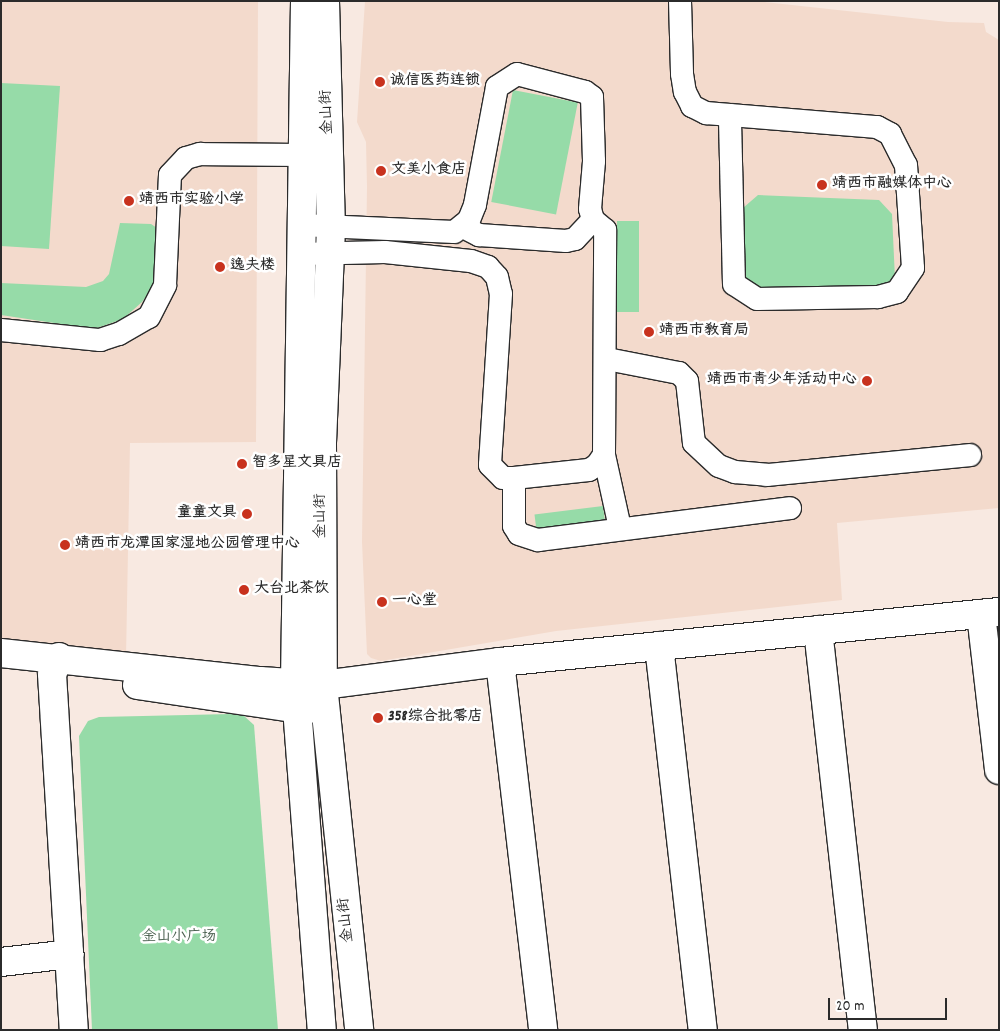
<!DOCTYPE html>
<html>
<head>
<meta charset="utf-8">
<style>
	body { margin:0 }
	#map { position:relative; width:1000px; height:1031px; overflow:hidden; background:#f8e9e1; font-family:Dekko,"LXGW WenKai TC",sans-serif }
	div>[style] { position:absolute }
	[style*='--x'] { left:calc(var(--x)*1px); top:calc(var(--y)*1px); width:calc(var(--w)*1px); rotate:calc(var(--a)*1deg) }
	.built>* { inset:0; background:#f3dacc }
	.green>* { inset:0; background:#96dba8; transform-origin:0 0 }
	.roads { filter:drop-shadow(1px 0 #2b2b2b) drop-shadow(-1px 0 #2b2b2b) drop-shadow(0 1px #2b2b2b) drop-shadow(0 -1px #2b2b2b) }
	.lane>* { height:22px; margin:-11px; padding:0 11px; transform-origin:11px; border-radius:11px; background:#fff }
	.street>* { height:28px; margin:-14px; padding:0 14px; transform-origin:14px; border-radius:14px; background:#fff }
	.secondary>* { height:28px; margin:-14px; padding:0 14px; transform-origin:14px; border-radius:14px; background:#fff }
	.dots>* { width:14px; height:14px; translate:-50% -50%; box-sizing:border-box; border:2px solid #fff; border-radius:50% }
	span { translate:-50% -50%; white-space:nowrap; text-align:center; line-height:1.15; -webkit-text-stroke:5px #fff; paint-order:stroke }
	.poi-label { font-size:15px; color:#2b2b2b; font-weight:700 }
	.left { translate:0 -50%; text-align:left }
	.right { translate:-100% -50%; text-align:right }
	.street-label { font-size:15px; color:#2b2b2b }
	.park-label { font-size:15px; color:#4b6050 }
	.frame { position:absolute; inset:0; border:2px solid #2b2b2b; pointer-events:none }
	.scale { position:absolute; left:828px; top:998px; width:119px; height:22px; box-sizing:border-box; border:2px solid #2b2b2b; border-top:0; padding-left:6px; font-size:15px; line-height:18px; white-space:nowrap; color:#2b2b2b; -webkit-text-stroke:4px #fff; paint-order:stroke }
</style>
</head>
<body>
<div id="map">
	<div class="built">
		<i style="clip-path:polygon(1px 1px,258px 1px,256px 442px,130px 443px,126px 658px,1px 646px)"></i>
		<i style="clip-path:polygon(365px 1px,756px 1px,948px 22px,984px 23px,986px 32px,999px 40px,999px 508px,837px 523px,842px 600px,556px 631px,381px 661px,371px 658px,367px 654px,362px 542px,367px 187px,366px 142px,357px 122px)"></i>
	</div>
	<div class="green">
		<i style="clip-path:polygon(1px 83px,60px 86px,49px 249px,1px 246px)"></i>
		<i style="left:513px;top:90px;width:66px;height:114px;rotate:11deg"></i>
		<i style="clip-path:polygon(758px 195px,879px 200px,892px 214px,895px 279px,887px 288px,762px 294px,743px 281px,743px 208px)"></i>
		<i style="left:617px;top:221px;width:22px;height:91px"></i>
		<i style="clip-path:polygon(120px 223px,151px 224px,157px 228px,154px 286px,142px 302px,123px 319px,94px 329px,1px 315px,1px 283px,86px 287px,103px 281px,109px 274px)"></i>
		<i style="left:603px;top:506px;width:17px;height:69px;rotate:83deg"></i>
		<i style="clip-path:polygon(231px 714px,243px 715px,254px 725px,278px 1030px,92px 1030px,79px 736px,88px 721px,99px 717px)"></i>
	</div>
	<div class="roads">
		<div class="lane">
			<i style="--x:680;--y:1;--w:73;--a:88.4"></i>
			<i style="--x:682;--y:74;--w:18;--a:81"></i>
			<i style="--x:685;--y:92;--w:16;--a:63"></i>
			<i style="--x:692;--y:106;--w:16;--a:27"></i>
			<i style="--x:706;--y:113;--w:172;--a:4.7"></i>
			<i style="--x:877;--y:127;--w:15;--a:28"></i>
			<i style="--x:890;--y:134;--w:35;--a:63"></i>
			<i style="--x:906;--y:165;--w:103;--a:86.1"></i>
			<i style="--x:913;--y:268;--w:29;--a:124"></i>
			<i style="--x:897;--y:292;--w:20;--a:165"></i>
			<i style="--x:878;--y:297;--w:121;--a:179.1"></i>
			<i style="--x:757;--y:299;--w:27;--a:-147"></i>
			<i style="--x:734;--y:284;--w:169;--a:-91.4"></i>
			<i style="--x:463;--y:227;--w:18;--a:27"></i>
			<i style="--x:479;--y:235;--w:87;--a:3.9"></i>
			<i style="--x:566;--y:241;--w:9;--a:-13"></i>
			<i style="--x:575;--y:239;--w:26;--a:-47"></i>
			<i style="--x:301;--y:254;--w:84;--a:-1.4"></i>
			<i style="--x:385;--y:252;--w:86;--a:6"></i>
			<i style="--x:471;--y:261;--w:18;--a:19"></i>
			<i style="--x:488;--y:267;--w:13;--a:48"></i>
			<i style="--x:497;--y:277;--w:17;--a:77"></i>
			<i style="--x:501;--y:294;--w:171;--a:93.7"></i>
			<i style="--x:490;--y:465;--w:18;--a:45"></i>
			<i style="--x:503;--y:478;--w:11;--a:0"></i>
			<i style="--x:514;--y:478;--w:75;--a:-6.1"></i>
			<i style="--x:589;--y:470;--w:9;--a:-32"></i>
			<i style="--x:597;--y:465;--w:12;--a:-55"></i>
			<i style="--x:604;--y:455;--w:225;--a:-89.7"></i>
			<i style="--x:605;--y:230;--w:16;--a:-140"></i>
			<i style="--x:593;--y:220;--w:11;--a:-105"></i>
			<i style="--x:590;--y:209;--w:48;--a:-85.2"></i>
			<i style="--x:594;--y:161;--w:64;--a:-91.8"></i>
			<i style="--x:592;--y:97;--w:9;--a:-144"></i>
			<i style="--x:585;--y:92;--w:70;--a:-165.2"></i>
			<i style="--x:517;--y:74;--w:24;--a:147"></i>
			<i style="--x:497;--y:87;--w:120;--a:100.6"></i>
			<i style="--x:475;--y:205;--w:16;--a:112"></i>
			<i style="--x:469;--y:220;--w:19;--a:141"></i>
			<i style="--x:454;--y:232;--w:153;--a:-177.4"></i>
			<i style="--x:1;--y:330;--w:100;--a:5.8"></i>
			<i style="--x:100;--y:340;--w:20;--a:-18"></i>
			<i style="--x:119;--y:334;--w:34;--a:-30"></i>
			<i style="--x:149;--y:317;--w:36;--a:-63"></i>
			<i style="--x:165;--y:285;--w:110;--a:-87.4"></i>
			<i style="--x:170;--y:175;--w:23;--a:-47"></i>
			<i style="--x:186;--y:158;--w:15;--a:-16"></i>
			<i style="--x:200;--y:154;--w:119;--a:0.5"></i>
			<i style="--x:607;--y:359;--w:73;--a:11"></i>
			<i style="--x:679;--y:373;--w:11;--a:45"></i>
			<i style="--x:687;--y:381;--w:62;--a:83.6"></i>
			<i style="--x:694;--y:443;--w:34;--a:43"></i>
			<i style="--x:719;--y:466;--w:17;--a:21"></i>
			<i style="--x:735;--y:472;--w:32;--a:5"></i>
			<i style="--x:767;--y:475;--w:204;--a:-5.6"></i>
			<i style="--x:604;--y:455;--w:75;--a:77.6"></i>
			<i style="--x:514;--y:478;--w:48;--a:90"></i>
			<i style="--x:514;--y:526;--w:9;--a:58"></i>
			<i style="--x:519;--y:534;--w:20;--a:18"></i>
			<i style="--x:538;--y:540;--w:254;--a:-7.2"></i>
		</div>
		<div class="street">
			<i style="--x:981;--y:614;--w:157;--a:83.4"></i>
			<i style="--x:818;--y:630;--w:403;--a:83.6"></i>
			<i style="--x:659;--y:646;--w:387;--a:83.5"></i>
			<i style="--x:1;--y:653;--w:261;--a:6.2"></i>
			<i style="--x:260;--y:681;--w:63;--a:3.6"></i>
			<i style="--x:323;--y:685;--w:178;--a:-7.4"></i>
			<i style="--x:500;--y:662;--w:501;--a:-5.72"></i>
			<i style="--x:59;--y:657;--w:18;--a:112"></i>
			<i style="--x:52;--y:674;--w:357;--a:86.5"></i>
			<i style="--x:500;--y:662;--w:371;--a:83.3"></i>
			<i style="--x:137;--y:685;--w:164;--a:8.4"></i>
			<i style="--x:299;--y:709;--w:26;--a:-2"></i>
			<i style="--x:1;--y:962;--w:69;--a:-6.6"></i>
		</div>
		<div class="secondary">
			<i style="--x:305;--y:1;--w:681;--a:90.84"></i>
			<i style="--x:295;--y:682;--w:349;--a:85.6"></i>
			<i style="--x:325;--y:1;--w:227;--a:88.5"></i>
			<i style="--x:331;--y:228;--w:214;--a:92.4"></i>
			<i style="--x:322;--y:442;--w:243;--a:89.8"></i>
			<i style="--x:323;--y:685;--w:347;--a:84"></i>
		</div>
	</div>
	<div class="dots">
		<i style="left:380px;top:82px;background:#c8321e"></i>
		<i style="left:381px;top:171px;background:#c8321e"></i>
		<i style="left:822px;top:185px;background:#c8321e"></i>
		<i style="left:129px;top:201px;background:#c8321e"></i>
		<i style="left:220px;top:267px;background:#c8321e"></i>
		<i style="left:649px;top:332px;background:#c8321e"></i>
		<i style="left:867px;top:381px;background:#c8321e"></i>
		<i style="left:242px;top:464px;background:#c8321e"></i>
		<i style="left:247px;top:514px;background:#c8321e"></i>
		<i style="left:65px;top:545px;background:#c8321e"></i>
		<i style="left:244px;top:590px;background:#c8321e"></i>
		<i style="left:382px;top:602px;background:#c8321e"></i>
		<i style="left:378px;top:718px;background:#c8321e"></i>
	</div>
	<div class="poi-label">
		<span class="left" style="left:390px;top:82px">诚信医药连锁</span>
		<span class="left" style="left:391px;top:171px">文美小食店</span>
		<span class="left" style="left:832px;top:185px">靖西市融媒体中心</span>
		<span class="left" style="left:139px;top:201px">靖西市实验小学</span>
		<span class="left" style="left:230px;top:267px">逸夫楼</span>
		<span class="left" style="left:659px;top:332px">靖西市教育局</span>
		<span class="right" style="left:857px;top:381px">靖西市青少年活动中心</span>
		<span class="left" style="left:252px;top:464px">智多星文具店</span>
		<span class="right" style="left:237px;top:514px">童童文具</span>
		<span class="left" style="left:75px;top:545px">靖西市龙潭国家湿地公园管理中心</span>
		<span class="left" style="left:254px;top:590px">大台北茶饮</span>
		<span class="left" style="left:392px;top:602px">一心堂</span>
		<span class="left" style="left:388px;top:718px">358综合批零店</span>
	</div>
	<div class="street-label">
		<span style="left:328px;top:112px;rotate:-92deg">金山街</span>
		<span style="left:322px;top:516px;rotate:-90deg">金山街</span>
		<span style="left:347px;top:920px;rotate:-96deg">金山街</span>
	</div>
	<div class="park-label">
		<span style="left:179px;top:938px">金山小广场</span>
	</div>
	<div class="frame"></div>
	<div class="scale">20 m</div>
</div>
</body>
</html>
